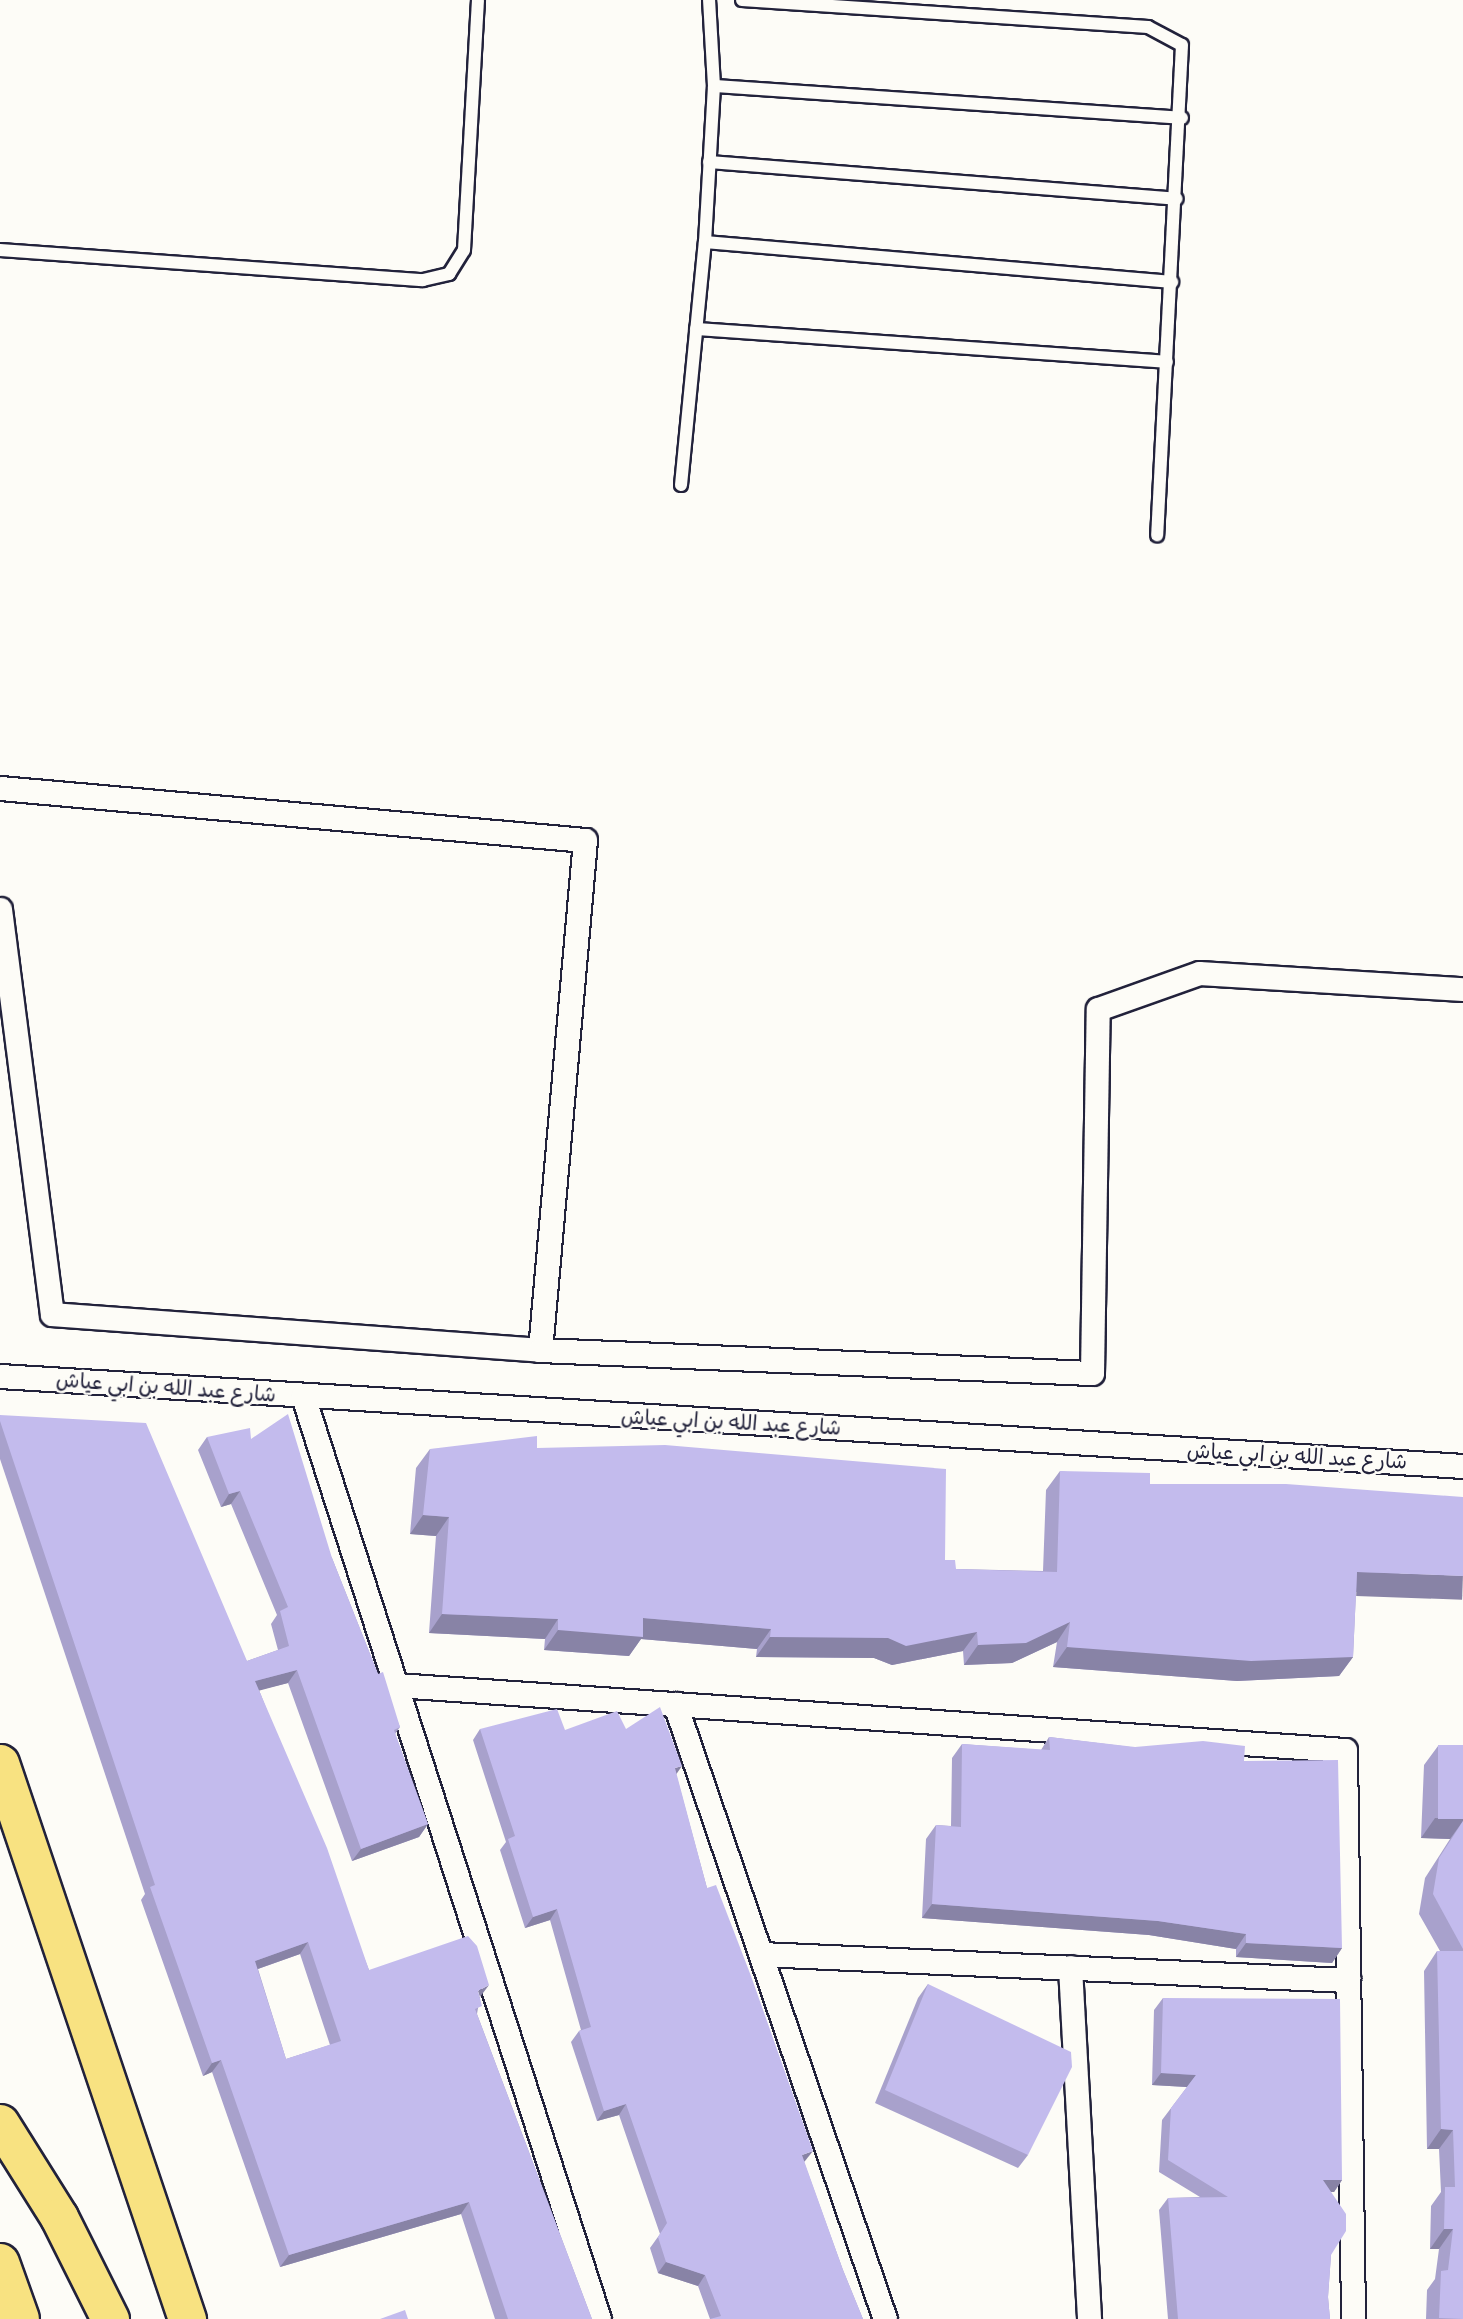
<!DOCTYPE html>
<html>
<head>
<meta charset="utf-8">
<style>
	body { margin:0 }
	#map { position:relative; width:1463px; height:2319px; overflow:hidden; background:#fdfcf7; font-family:Delius,"Playpen Sans Arabic",sans-serif }
	div>[style] { position:absolute }
	[style*='--x'] { left:calc(var(--x)*1px); top:calc(var(--y)*1px); width:calc(var(--w)*1px); rotate:calc(var(--a)*1deg) }
	.roads { filter:drop-shadow(2px 0 #22223b) drop-shadow(-2px 0 #22223b) drop-shadow(0 2px #22223b) drop-shadow(0 -2px #22223b) }
	.lane>* { height:12px; margin:-6px; padding:0 6px; transform-origin:6px; border-radius:6px; background:#fdfcf7 }
	.street>* { height:23px; margin:-11.5px; padding:0 11.5px; transform-origin:11.5px; border-radius:11.5px; background:#fdfcf7 }
	.primary>* { height:37px; margin:-18.5px; padding:0 18.5px; transform-origin:18.5px; border-radius:18.5px; background:#f8e281 }
	.highway>* { height:38px; margin:-19px; padding:0 19px; transform-origin:19px; border-radius:19px; background:#f8e281 }
	.wall>* { inset:0; background:#a8a1cc }
	.shaded-wall>* { inset:0; background:#8883a6; transform-origin:0 0 }
	.building>* { inset:0; background:#c3bbed; transform-origin:0 0 }
	span { translate:-50% -50%; white-space:nowrap; text-align:center; line-height:1.15; -webkit-text-stroke:5px #fdfcf7; paint-order:stroke }
	.street-label { font-size:21px; color:#22223b }
</style>
</head>
<body>
<div id="map">
	<div class="roads">
		<div class="lane">
			<i style="--x:742;--y:0;--w:407;--a:3.8"></i>
			<i style="--x:1148;--y:27;--w:38;--a:28"></i>
			<i style="--x:1182;--y:45;--w:491;--a:92.9"></i>
			<i style="--x:714;--y:86;--w:469;--a:3.9"></i>
			<i style="--x:709;--y:162;--w:469;--a:4.5"></i>
			<i style="--x:705;--y:242;--w:469;--a:4.9"></i>
			<i style="--x:0;--y:250;--w:424;--a:4.1"></i>
			<i style="--x:423;--y:280;--w:27;--a:-13"></i>
			<i style="--x:449;--y:274;--w:28;--a:-58"></i>
			<i style="--x:464;--y:250;--w:250;--a:-86.8"></i>
			<i style="--x:696;--y:329;--w:472;--a:4"></i>
			<i style="--x:681;--y:485;--w:244;--a:-84.4"></i>
			<i style="--x:705;--y:242;--w:156;--a:-86.7"></i>
			<i style="--x:714;--y:86;--w:86;--a:-93.3"></i>
		</div>
		<div class="street">
			<i style="--x:0;--y:788;--w:587;--a:5.08"></i>
			<i style="--x:585;--y:840;--w:512;--a:95.04"></i>
			<i style="--x:0;--y:909;--w:408;--a:82.7"></i>
			<i style="--x:52;--y:1314;--w:489;--a:4.2"></i>
			<i style="--x:540;--y:1350;--w:552;--a:2.39"></i>
			<i style="--x:1092;--y:1373;--w:364;--a:-89.1"></i>
			<i style="--x:1098;--y:1009;--w:107;--a:-19.6"></i>
			<i style="--x:1199;--y:973;--w:264;--a:3.5"></i>
			<i style="--x:0;--y:1376;--w:1466;--a:3.52"></i>
			<i style="--x:303;--y:1396;--w:969;--a:72.22"></i>
			<i style="--x:396;--y:1685;--w:951;--a:3.92"></i>
			<i style="--x:1345;--y:1750;--w:569;--a:89.19"></i>
			<i style="--x:675;--y:1704;--w:650;--a:71.15"></i>
			<i style="--x:761;--y:1954;--w:588;--a:2.54"></i>
			<i style="--x:1070;--y:1967;--w:353;--a:86.9"></i>
		</div>
		<div class="primary">
			<i style="--x:0;--y:1763;--w:587;--a:71.41"></i>
			<i style="--x:0;--y:2123;--w:111;--a:57.9"></i>
			<i style="--x:59;--y:2217;--w:114;--a:63.4"></i>
		</div>
		<div class="highway">
			<i style="--x:0;--y:2263;--w:59;--a:70.3"></i>
		</div>
	</div>
	<div class="wall">
		<i style="clip-path:polygon(evenodd,0 1415px,247px 1661px,278px 1650px,271px 1624px,277px 1615px,231px 1504px,221px 1507px,198px 1450px,207px 1437px,251px 1439px,332px 1558px,378px 1674px,400px 1727px,395px 1734px,428px 1824px,419px 1837px,352px 1861px,288px 1683px,259px 1690px,369px 1970px,480px 1997px,477px 2014px,592px 2319px,495px 2319px,461px 2214px,280px 2267px,212px 2072px,203px 2076px,141px 1900px,145px 1894px,0 1459px,0 1415px,300px 1954px,330px 2045px,286px 2059px,258px 1969px,300px 1954px)"></i>
		<i style="clip-path:polygon(537px 1448px,945px 1560px,956px 1569px,1043px 1571px,1046px 1490px,1060px 1471px,1150px 1484px,1463px 1596px,1356px 1592px,1353px 1657px,1339px 1676px,1237px 1681px,1053px 1667px,1057px 1642px,1012px 1663px,964px 1665px,963px 1651px,892px 1665px,874px 1658px,756px 1657px,757px 1649px,641px 1639px,629px 1656px,544px 1650px,545px 1639px,429px 1633px,436px 1536px,410px 1534px,416px 1468px,430px 1449px)"></i>
		<i style="clip-path:polygon(480px 1729px,565px 1730px,626px 1729px,676px 1774px,707px 1888px,805px 2161px,804px 2162px,843px 2270px,863px 2319px,710px 2319px,698px 2286px,658px 2273px,650px 2248px,660px 2234px,619px 2115px,597px 2121px,571px 2042px,579px 2031px,581px 2030px,550px 1920px,525px 1928px,500px 1850px,506px 1842px,473px 1740px)"></i>
		<i style="clip-path:polygon(1049px 1737px,1244px 1761px,1342px 1948px,1332px 1963px,1236px 1957px,1236px 1949px,1149px 1935px,922px 1918px,926px 1839px,936px 1825px,951px 1826px,952px 1758px,962px 1744px,1041px 1750px)"></i>
		<i style="clip-path:polygon(1463px 1745px,1463px 2319px,1426px 2319px,1427px 2290px,1435px 2279px,1439px 2249px,1430px 2249px,1431px 2206px,1441px 2192px,1439px 2149px,1427px 2149px,1424px 1971px,1437px 1951px,1440px 1951px,1419px 1914px,1425px 1878px,1450px 1839px,1421px 1838px,1424px 1765px,1438px 1746px)"></i>
		<i style="clip-path:polygon(928px 1984px,1028px 2155px,1018px 2168px,875px 2103px,918px 1998px)"></i>
		<i style="clip-path:polygon(1163px 1998px,1342px 2180px,1334px 2192px,1331px 2192px,1331px 2255px,1328px 2297px,1330px 2319px,1168px 2319px,1159px 2210px,1168px 2198px,1200px 2197px,1159px 2172px,1162px 2120px,1187px 2087px,1152px 2085px,1154px 2010px)"></i>
	</div>
	<div class="shaded-wall">
		<i style="clip-path:polygon(240px 1491px,231px 1504px,221px 1507px,229px 1494px)"></i>
		<i style="clip-path:polygon(423px 1515px,449px 1517px,436px 1536px,410px 1534px)"></i>
		<i style="left:1357px;top:1572px;width:106px;height:24px;rotate:2deg"></i>
		<i style="clip-path:polygon(442px 1614px,558px 1619px,545px 1639px,429px 1633px)"></i>
		<i style="clip-path:polygon(643px 1618px,771px 1629px,757px 1649px,641px 1639px,629px 1656px,544px 1650px,558px 1630px)"></i>
		<i style="clip-path:polygon(1070px 1622px,1057px 1642px,1012px 1663px,964px 1665px,978px 1645px)"></i>
		<i style="clip-path:polygon(977px 1632px,963px 1651px,892px 1665px,874px 1658px,756px 1657px,770px 1637px)"></i>
		<i style="clip-path:polygon(1067px 1647px,1353px 1657px,1339px 1676px,1237px 1681px,1053px 1667px)"></i>
		<i style="clip-path:polygon(297px 1670px,288px 1683px,246px 1694px,255px 1681px)"></i>
		<i style="clip-path:polygon(682px 1766px,675px 1776px,675px 1768px)"></i>
		<i style="clip-path:polygon(1435px 1818px,1463px 1819px,1463px 1821px,1450px 1839px,1421px 1838px)"></i>
		<i style="clip-path:polygon(428px 1824px,419px 1837px,352px 1861px,361px 1849px)"></i>
		<i style="clip-path:polygon(932px 1904px,1158px 1921px,1246px 1934px,1236px 1949px,1149px 1935px,922px 1918px)"></i>
		<i style="clip-path:polygon(557px 1909px,550px 1920px,525px 1928px,533px 1917px)"></i>
		<i style="clip-path:polygon(308px 1942px,300px 1954px,246px 1973px,255px 1961px)"></i>
		<i style="clip-path:polygon(1246px 1943px,1342px 1948px,1332px 1963px,1236px 1957px)"></i>
		<i style="clip-path:polygon(489px 1985px,480px 1997px,478px 1991px)"></i>
		<i style="clip-path:polygon(221px 2060px,212px 2072px,203px 2076px,212px 2063px)"></i>
		<i style="clip-path:polygon(1161px 2073px,1196px 2075px,1187px 2087px,1152px 2085px)"></i>
		<i style="clip-path:polygon(626px 2104px,619px 2115px,597px 2121px,604px 2111px)"></i>
		<i style="clip-path:polygon(1441px 2129px,1453px 2130px,1439px 2149px,1427px 2149px)"></i>
		<i style="clip-path:polygon(813px 2151px,805px 2161px,794px 2165px,802px 2155px)"></i>
		<i style="clip-path:polygon(1323px 2180px,1342px 2180px,1334px 2192px,1315px 2192px)"></i>
		<i style="clip-path:polygon(469px 2202px,461px 2214px,280px 2267px,289px 2255px)"></i>
		<i style="clip-path:polygon(1444px 2229px,1453px 2229px,1439px 2249px,1430px 2249px)"></i>
		<i style="clip-path:polygon(666px 2262px,705px 2275px,698px 2286px,658px 2273px)"></i>
	</div>
	<div class="building">
		<i style="clip-path:polygon(evenodd,288px 1414px,332px 1558px,378px 1674px,383px 1672px,400px 1727px,394px 1730px,428px 1824px,361px 1849px,297px 1670px,255px 1681px,327px 1848px,369px 1970px,468px 1936px,477px 1946px,489px 1985px,478px 1991px,482px 2006px,475px 2009px,592px 2319px,508px 2319px,469px 2202px,289px 2255px,221px 2060px,212px 2063px,150px 1887px,155px 1885px,0 1421px,0 1415px,146px 1423px,247px 1661px,289px 1646px,280px 1611px,288px 1607px,240px 1491px,229px 1494px,207px 1437px,250px 1428px,251px 1439px,288px 1414px,308px 1942px,341px 2041px,286px 2059px,255px 1961px,308px 1942px)"></i>
		<i style="clip-path:polygon(537px 1436px,537px 1448px,665px 1445px,946px 1469px,945px 1560px,955px 1560px,956px 1569px,1057px 1572px,1060px 1471px,1150px 1473px,1150px 1484px,1286px 1484px,1463px 1497px,1463px 1576px,1357px 1572px,1353px 1657px,1251px 1661px,1067px 1647px,1070px 1622px,1026px 1643px,978px 1645px,977px 1632px,906px 1646px,888px 1638px,770px 1637px,771px 1629px,643px 1618px,643px 1637px,558px 1630px,558px 1619px,442px 1614px,449px 1517px,423px 1515px,430px 1449px)"></i>
		<i style="clip-path:polygon(660px 1707px,682px 1766px,675px 1768px,707px 1888px,716px 1885px,751px 1976px,813px 2151px,802px 2155px,843px 2270px,863px 2319px,710px 2319px,721px 2316px,705px 2275px,666px 2262px,658px 2237px,667px 2223px,626px 2104px,604px 2111px,579px 2031px,591px 2027px,557px 1909px,533px 1917px,508px 1839px,515px 1836px,480px 1729px,557px 1709px,565px 1730px,617px 1711px,626px 1729px)"></i>
		<i style="clip-path:polygon(1049px 1737px,1135px 1747px,1203px 1741px,1245px 1746px,1244px 1761px,1338px 1760px,1342px 1948px,1246px 1943px,1246px 1934px,1158px 1921px,932px 1904px,936px 1825px,961px 1827px,962px 1744px,1050px 1750px)"></i>
		<i style="left:1463px;top:1745px;width:74px;height:25px;rotate:90deg"></i>
		<i style="clip-path:polygon(1463px 1821px,1463px 1949px,1433px 1894px,1439px 1858px)"></i>
		<i style="clip-path:polygon(1437px 1951px,1463px 1951px,1463px 2319px,1439px 2318px,1441px 2271px,1448px 2270px,1453px 2229px,1444px 2229px,1445px 2187px,1455px 2187px,1453px 2130px,1441px 2129px)"></i>
		<i style="clip-path:polygon(928px 1984px,1071px 2052px,1072px 2067px,1028px 2155px,885px 2090px)"></i>
		<i style="clip-path:polygon(1163px 1998px,1340px 1999px,1342px 2180px,1323px 2180px,1346px 2214px,1346px 2231px,1331px 2255px,1328px 2297px,1330px 2319px,1178px 2319px,1168px 2198px,1228px 2197px,1168px 2160px,1171px 2108px,1196px 2075px,1161px 2073px)"></i>
		<i style="clip-path:polygon(405px 2310px,408px 2319px,380px 2319px)"></i>
	</div>
	<div class="street-label">
		<span style="left:166px;top:1387px;rotate:4deg">شارع عبد الله بن ابي عياش</span>
		<span style="left:731px;top:1422px;rotate:3deg">شارع عبد الله بن ابي عياش</span>
		<span style="left:1297px;top:1456px;rotate:3deg">شارع عبد الله بن ابي عياش</span>
	</div>
</div>
</body>
</html>
